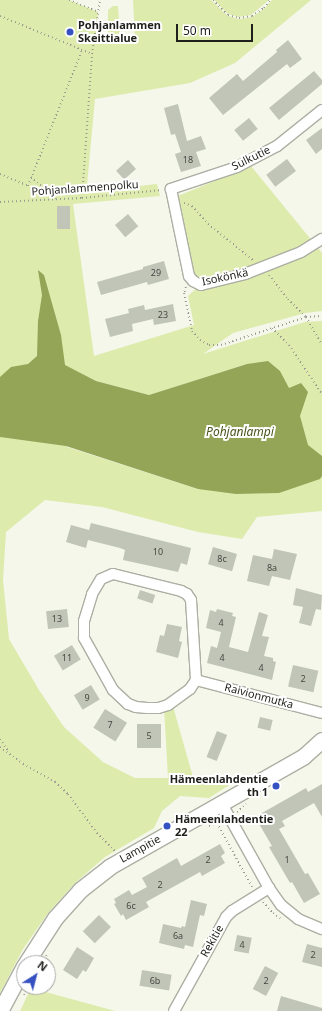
<!DOCTYPE html>
<html>
<head>
<meta charset="utf-8">
<style>
	body { margin:0 }
	#map { position:relative; width:322px; height:1011px; overflow:hidden; background:#f4f7ea; font-family:"Noto Sans",sans-serif }
	div>[style] { position:absolute }
	[style*='--x'] { left:calc(var(--x)*1px); top:calc(var(--y)*1px); width:calc(var(--w)*1px); rotate:calc(var(--a)*1deg) }
	.green>* { inset:0; background:#ddebad }
	.water>* { inset:0; background:#95a558 }
	.building>* { inset:0; background:#c1c5b8; transform-origin:0 0 }
	.path>* { height:2px; margin-top:-1px; transform-origin:0; background:repeating-linear-gradient(90deg,#9a9c92 0 1px,transparent 0 4px) }
	.roads { filter:drop-shadow(1px 0 #acafa3) drop-shadow(-1px 0 #acafa3) drop-shadow(0 1px #acafa3) drop-shadow(0 -1px #acafa3) }
	.street>* { height:10px; margin:-5px; padding:0 5px; transform-origin:5px; border-radius:5px; background:#fff }
	.secondary>* { height:15px; margin:-7.5px; padding:0 7.5px; transform-origin:7.5px; border-radius:7.5px; background:#fff }
	.dots>* { width:11px; height:11px; translate:-50% -50%; box-sizing:border-box; border:2px solid #fff; border-radius:50% }
	span { translate:-50% -50%; white-space:nowrap; text-align:center; line-height:1.15; -webkit-text-stroke:4px #fff; paint-order:stroke }
	.number-label { font-size:9px; color:#484942 }
	.number-label span { -webkit-text-stroke-width:0 }
	.poi-label { font-size:11px; color:#1f201b; font-weight:700 }
	.left { translate:0 -50%; text-align:left }
	.right { translate:-100% -50%; text-align:right }
	.street-label { font-size:11px; color:#1f201b }
	.water-label { font-size:12px; color:#4a541c; font-style:italic }
	.north { position:absolute; left:16px; top:955px; width:40px; height:40px; box-sizing:border-box; background:#fff; border:1px solid #a5a6a4; border-radius:50%; rotate:36deg; font-size:11px; font-weight:700; line-height:16px; text-align:center; color:#1f201b }
	.north::after { content:''; display:block; margin:auto; width:14px; height:18px; background:#3651c2; clip-path:polygon(50% 0,100% 100%,50% 72%,0 100%) }
	.scale { position:absolute; left:176px; top:24px; width:77px; height:18px; box-sizing:border-box; border:2px solid #1f201b; border-top:0; padding-left:5px; font-size:12px; line-height:14px; white-space:nowrap; color:#1f201b; -webkit-text-stroke:3px #fff; paint-order:stroke }
</style>
</head>
<body>
<div id="map">
	<div class="green">
		<i style="clip-path:polygon(evenodd,0 0,69px 0,98px 12px,95px 43px,135px 39px,133px 0,211px 0,228px 16px,239px 19px,252px 17px,264px 9px,272px 0,311px 0,235px 63px,190px 83px,95px 99px,87px 185px,92px 191px,157px 184px,160px 196px,73px 204px,94px 356px,194px 325px,188px 296px,197px 288px,178px 196px,251px 166px,322px 253px,322px 311px,305px 313px,233px 333px,203px 354px,305px 322px,322px 321px,322px 511px,257px 517px,242px 539px,198px 532px,102px 507px,45px 500px,6px 532px,3px 580px,9px 639px,39px 690px,64px 727px,103px 762px,135px 778px,168px 778px,164px 707px,172px 703px,193px 777px,231px 784px,209px 798px,180px 796px,162px 811px,154px 828px,105px 857px,75px 883px,48px 913px,23px 949px,0 993px,0 0,247px 364px,198px 489px,67px 447px,72px 369px,96px 381px,149px 395px,247px 364px)"></i>
		<i style="clip-path:polygon(214px 0,269px 0,251px 15px,239px 17px,228px 14px)"></i>
		<i style="clip-path:polygon(113px 6px,118px 6px,120px 36px,108px 38px,108px 10px)"></i>
		<i style="clip-path:polygon(31px 988px,115px 1011px,20px 1011px)"></i>
	</div>
	<div class="water">
		<i style="clip-path:polygon(38px 270px,44px 275px,61px 335px,65px 365px,96px 381px,149px 395px,247px 364px,268px 361px,280px 371px,289px 388px,301px 383px,308px 392px,300px 416px,308px 445px,322px 456px,322px 476px,320px 479px,279px 493px,236px 494px,198px 489px,66px 446px,0 437px,0 377px,11px 367px,28px 364px,37px 356px,38px 321px,42px 295px)"></i>
	</div>
	<div class="building">
		<i style="clip-path:polygon(288px 40px,302px 59px,290px 68px,287px 64px,223px 115px,209px 98px,237px 74px,243px 81px,277px 52px,276px 50px)"></i>
		<i style="clip-path:polygon(314px 71px,322px 80px,322px 84px,279px 120px,269px 108px)"></i>
		<i style="clip-path:polygon(178px 104px,187px 141px,201px 136px,206px 149px,196px 152px,201px 166px,181px 172px,175px 154px,181px 152px,175px 134px,171px 135px,164px 108px)"></i>
		<i style="left:249px;top:118px;width:14px;height:19px;rotate:51deg"></i>
		<i style="clip-path:polygon(322px 128px,322px 149px,316px 154px,306px 140px)"></i>
		<i style="left:287px;top:159px;width:15px;height:26px;rotate:53deg"></i>
		<i style="left:128px;top:160px;width:12px;height:16px;rotate:48deg"></i>
		<i style="left:57px;top:206px;width:13px;height:23px"></i>
		<i style="left:128px;top:214px;width:16px;height:17px;rotate:50deg"></i>
		<i style="clip-path:polygon(164px 261px,169px 279px,148px 285px,147px 282px,101px 295px,97px 282px,143px 269px,143px 267px)"></i>
		<i style="clip-path:polygon(173px 304px,176px 321px,154px 325px,153px 319px,132px 324px,133px 331px,110px 337px,105px 319px,129px 313px,128px 309px,144px 305px,145px 310px)"></i>
		<i style="clip-path:polygon(91px 523px,191px 548px,187px 565px,181px 563px,178px 572px,123px 560px,125px 550px,120px 548px,88px 540px,86px 548px,66px 542px,71px 525px,89px 530px)"></i>
		<i style="left:213px;top:547px;width:25px;height:18px;rotate:16deg"></i>
		<i style="clip-path:polygon(274px 549px,297px 554px,290px 580px,272px 576px,269px 586px,247px 581px,253px 555px,272px 559px)"></i>
		<i style="clip-path:polygon(296px 588px,322px 595px,321px 610px,316px 609px,311px 626px,299px 623px,303px 607px,293px 605px)"></i>
		<i style="left:140px;top:590px;width:16px;height:9px;rotate:18deg"></i>
		<i style="left:67px;top:609px;width:18px;height:21px;rotate:84deg"></i>
		<i style="clip-path:polygon(217px 609px,233px 613px,232px 616px,236px 617px,229px 647px,248px 652px,259px 612px,268px 615px,262px 636px,269px 637px,264px 656px,273px 658px,273px 661px,276px 662px,272px 680px,207px 663px,211px 646px,217px 648px,221px 632px,206px 628px,210px 610px,216px 612px)"></i>
		<i style="clip-path:polygon(167px 624px,182px 627px,179px 641px,182px 642px,178px 658px,156px 652px,160px 635px,164px 636px)"></i>
		<i style="left:72px;top:645px;width:17px;height:21px;rotate:59deg"></i>
		<i style="left:293px;top:665px;width:26px;height:22px;rotate:13deg"></i>
		<i style="left:91px;top:685px;width:17px;height:20px;rotate:59deg"></i>
		<i style="left:105px;top:709px;width:26px;height:22px;rotate:32deg"></i>
		<i style="left:260px;top:717px;width:13px;height:11px;rotate:13deg"></i>
		<i style="left:137px;top:724px;width:24px;height:24px"></i>
		<i style="left:217px;top:731px;width:11px;height:28px;rotate:22deg"></i>
		<i style="clip-path:polygon(322px 784px,322px 817px,314px 803px,282px 821px,285px 826px,279px 829px,305px 874px,308px 873px,320px 894px,304px 903px,292px 882px,290px 883px,269px 847px,272px 846px,255px 817px,306px 788px,308px 792px)"></i>
		<i style="clip-path:polygon(220px 844px,225px 853px,221px 856px,225px 863px,202px 876px,200px 872px,146px 902px,149px 907px,126px 920px,123px 914px,121px 916px,114px 904px,116px 903px,114px 899px,129px 890px,132px 895px,147px 887px,142px 878px,177px 858px,181px 866px)"></i>
		<i style="clip-path:polygon(191px 900px,207px 904px,204px 916px,200px 915px,193px 947px,185px 945px,184px 949px,159px 943px,163px 924px,181px 928px,182px 926px,185px 927px)"></i>
		<i style="left:99px;top:915px;width:17px;height:23px;rotate:45deg"></i>
		<i style="left:237px;top:935px;width:15px;height:16px;rotate:11deg"></i>
		<i style="clip-path:polygon(307px 944px,322px 948px,322px 967px,302px 962px)"></i>
		<i style="clip-path:polygon(77px 947px,94px 958px,86px 972px,83px 970px,77px 979px,63px 970px)"></i>
		<i style="left:265px;top:966px;width:15px;height:26px;rotate:28deg"></i>
		<i style="left:142px;top:970px;width:30px;height:16px;rotate:9deg"></i>
		<i style="clip-path:polygon(281px 996px,322px 1008px,322px 1011px,277px 1011px)"></i>
	</div>
	<div class="path">
		<i style="--x:69;--y:0;--w:31;--a:22"></i>
		<i style="--x:213;--y:0;--w:21;--a:45"></i>
		<i style="--x:228;--y:15;--w:11;--a:15"></i>
		<i style="--x:239;--y:18;--w:13;--a:-9"></i>
		<i style="--x:252;--y:16;--w:14;--a:-34"></i>
		<i style="--x:264;--y:8;--w:10;--a:-53"></i>
		<i style="--x:0;--y:16;--w:100;--a:22.4"></i>
		<i style="--x:0;--y:174;--w:30;--a:23"></i>
		<i style="--x:28;--y:186;--w:146;--a:-68.3"></i>
		<i style="--x:31;--y:177;--w:33;--a:41"></i>
		<i style="--x:82;--y:198;--w:144;--a:-86"></i>
		<i style="--x:92;--y:54;--w:55;--a:-81.6"></i>
		<i style="--x:0;--y:202;--w:82;--a:-2.8"></i>
		<i style="--x:82;--y:198;--w:80;--a:-5.7"></i>
		<i style="--x:184;--y:203;--w:9;--a:21"></i>
		<i style="--x:192;--y:206;--w:24;--a:48"></i>
		<i style="--x:208;--y:224;--w:58;--a:38.7"></i>
		<i style="--x:269;--y:275;--w:31;--a:52"></i>
		<i style="--x:288;--y:299;--w:25;--a:45"></i>
		<i style="--x:306;--y:317;--w:32;--a:60"></i>
		<i style="--x:186;--y:287;--w:6;--a:108"></i>
		<i style="--x:184;--y:293;--w:39;--a:78"></i>
		<i style="--x:192;--y:331;--w:12;--a:48"></i>
		<i style="--x:200;--y:340;--w:10;--a:29"></i>
		<i style="--x:209;--y:345;--w:12;--a:0"></i>
		<i style="--x:221;--y:345;--w:89;--a:-18.2"></i>
		<i style="--x:306;--y:317;--w:16;--a:-4"></i>
		<i style="--x:272;--y:328;--w:24;--a:45"></i>
		<i style="--x:289;--y:345;--w:59;--a:56"></i>
		<i style="--x:0;--y:739;--w:14;--a:56"></i>
		<i style="--x:0;--y:747;--w:29;--a:36"></i>
		<i style="--x:23;--y:764;--w:37;--a:29"></i>
		<i style="--x:55;--y:782;--w:18;--a:43"></i>
		<i style="--x:68;--y:794;--w:49;--a:53.4"></i>
		<i style="--x:97;--y:833;--w:25;--a:45"></i>
		<i style="--x:237;--y:812;--w:12;--a:-42"></i>
		<i style="--x:217;--y:823;--w:73;--a:61.3"></i>
		<i style="--x:209;--y:826;--w:13;--a:-23"></i>
		<i style="--x:263;--y:902;--w:15;--a:48"></i>
		<i style="--x:273;--y:913;--w:9;--a:36"></i>
		<i style="--x:42;--y:963;--w:9;--a:-58"></i>
		<i style="--x:24;--y:995;--w:9;--a:-63"></i>
	</div>
	<div class="roads">
		<div class="street">
			<i style="--x:322;--y:110;--w:58;--a:141.3"></i>
			<i style="--x:277;--y:146;--w:45;--a:152.3"></i>
			<i style="--x:237;--y:167;--w:70;--a:161.6"></i>
			<i style="--x:171;--y:189;--w:89;--a:78.3"></i>
			<i style="--x:189;--y:276;--w:6;--a:51"></i>
			<i style="--x:193;--y:281;--w:9;--a:27"></i>
			<i style="--x:201;--y:285;--w:45;--a:-14"></i>
			<i style="--x:245;--y:274;--w:60;--a:-21.4"></i>
			<i style="--x:301;--y:252;--w:25;--a:-32"></i>
			<i style="--x:113;--y:574;--w:70;--a:14"></i>
			<i style="--x:181;--y:591;--w:7;--a:27"></i>
			<i style="--x:187;--y:594;--w:7;--a:56"></i>
			<i style="--x:191;--y:600;--w:80;--a:86.4"></i>
			<i style="--x:196;--y:680;--w:11;--a:124"></i>
			<i style="--x:190;--y:689;--w:27;--a:144"></i>
			<i style="--x:168;--y:705;--w:10;--a:163"></i>
			<i style="--x:158;--y:708;--w:11;--a:180"></i>
			<i style="--x:147;--y:708;--w:11;--a:-175"></i>
			<i style="--x:136;--y:707;--w:9;--a:-159"></i>
			<i style="--x:128;--y:704;--w:21;--a:-137"></i>
			<i style="--x:113;--y:690;--w:60;--a:-119.1"></i>
			<i style="--x:84;--y:638;--w:17;--a:-90"></i>
			<i style="--x:84;--y:621;--w:28;--a:-73"></i>
			<i style="--x:92;--y:594;--w:17;--a:-59"></i>
			<i style="--x:101;--y:579;--w:13;--a:-23"></i>
			<i style="--x:196;--y:680;--w:130;--a:14.7"></i>
			<i style="--x:222;--y:804;--w:96;--a:60.8"></i>
			<i style="--x:269;--y:888;--w:21;--a:55"></i>
			<i style="--x:281;--y:905;--w:22;--a:39"></i>
			<i style="--x:298;--y:919;--w:26;--a:23"></i>
			<i style="--x:174;--y:1011;--w:107;--a:-61"></i>
			<i style="--x:226;--y:917;--w:8;--a:-45"></i>
			<i style="--x:232;--y:911;--w:44;--a:-31.9"></i>
		</div>
		<div class="secondary">
			<i style="--x:26;--y:963;--w:54;--a:-57.2"></i>
			<i style="--x:55;--y:918;--w:38;--a:-48"></i>
			<i style="--x:80;--y:890;--w:37;--a:-38"></i>
			<i style="--x:109;--y:867;--w:224;--a:-29.6"></i>
			<i style="--x:304;--y:756;--w:24;--a:-42"></i>
			<i style="--x:0;--y:1011;--w:51;--a:-61.9"></i>
		</div>
	</div>
	<div class="dots">
		<i style="left:70px;top:32px;background:#3651c2"></i>
		<i style="left:276px;top:786px;background:#3651c2"></i>
		<i style="left:167px;top:826px;background:#3651c2"></i>
	</div>
	<div class="number-label">
		<span style="left:188px;top:160px">18</span>
		<span style="left:156px;top:273px">29</span>
		<span style="left:163px;top:315px">23</span>
		<span style="left:158px;top:552px">10</span>
		<span style="left:222px;top:559px">8c</span>
		<span style="left:272px;top:568px">8a</span>
		<span style="left:57px;top:619px">13</span>
		<span style="left:221px;top:623px">4</span>
		<span style="left:67px;top:658px">11</span>
		<span style="left:222px;top:658px">4</span>
		<span style="left:261px;top:668px">4</span>
		<span style="left:303px;top:679px">2</span>
		<span style="left:87px;top:698px">9</span>
		<span style="left:110px;top:725px">7</span>
		<span style="left:149px;top:736px">5</span>
		<span style="left:208px;top:860px">2</span>
		<span style="left:287px;top:860px">1</span>
		<span style="left:160px;top:885px">2</span>
		<span style="left:131px;top:906px">6c</span>
		<span style="left:178px;top:936px">6a</span>
		<span style="left:242px;top:945px">4</span>
		<span style="left:313px;top:955px">2</span>
		<span style="left:155px;top:981px">6b</span>
		<span style="left:266px;top:981px">2</span>
	</div>
	<div class="poi-label">
		<span class="left" style="left:78px;top:32px">Pohjanlammen<br>Skeittialue</span>
		<span class="right" style="left:268px;top:786px">Hämeenlahdentie<br>th 1</span>
		<span class="left" style="left:175px;top:826px">Hämeenlahdentie<br>22</span>
	</div>
	<div class="street-label">
		<span style="left:251px;top:158px;rotate:-26deg">Sulkutie</span>
		<span style="left:85px;top:188px;rotate:-4deg">Pohjanlammenpolku</span>
		<span style="left:225px;top:277px;rotate:-12deg">Isokönkä</span>
		<span style="left:259px;top:696px;rotate:15deg">Raivionmutka</span>
		<span style="left:140px;top:849px;rotate:-29deg">Lampitie</span>
		<span style="left:212px;top:941px;rotate:-61deg">Rekitie</span>
	</div>
	<div class="water-label">
		<span style="left:240px;top:432px">Pohjanlampi</span>
	</div>
	<div class="north">N</div>
	<div class="scale">50 m</div>
</div>
</body>
</html>
